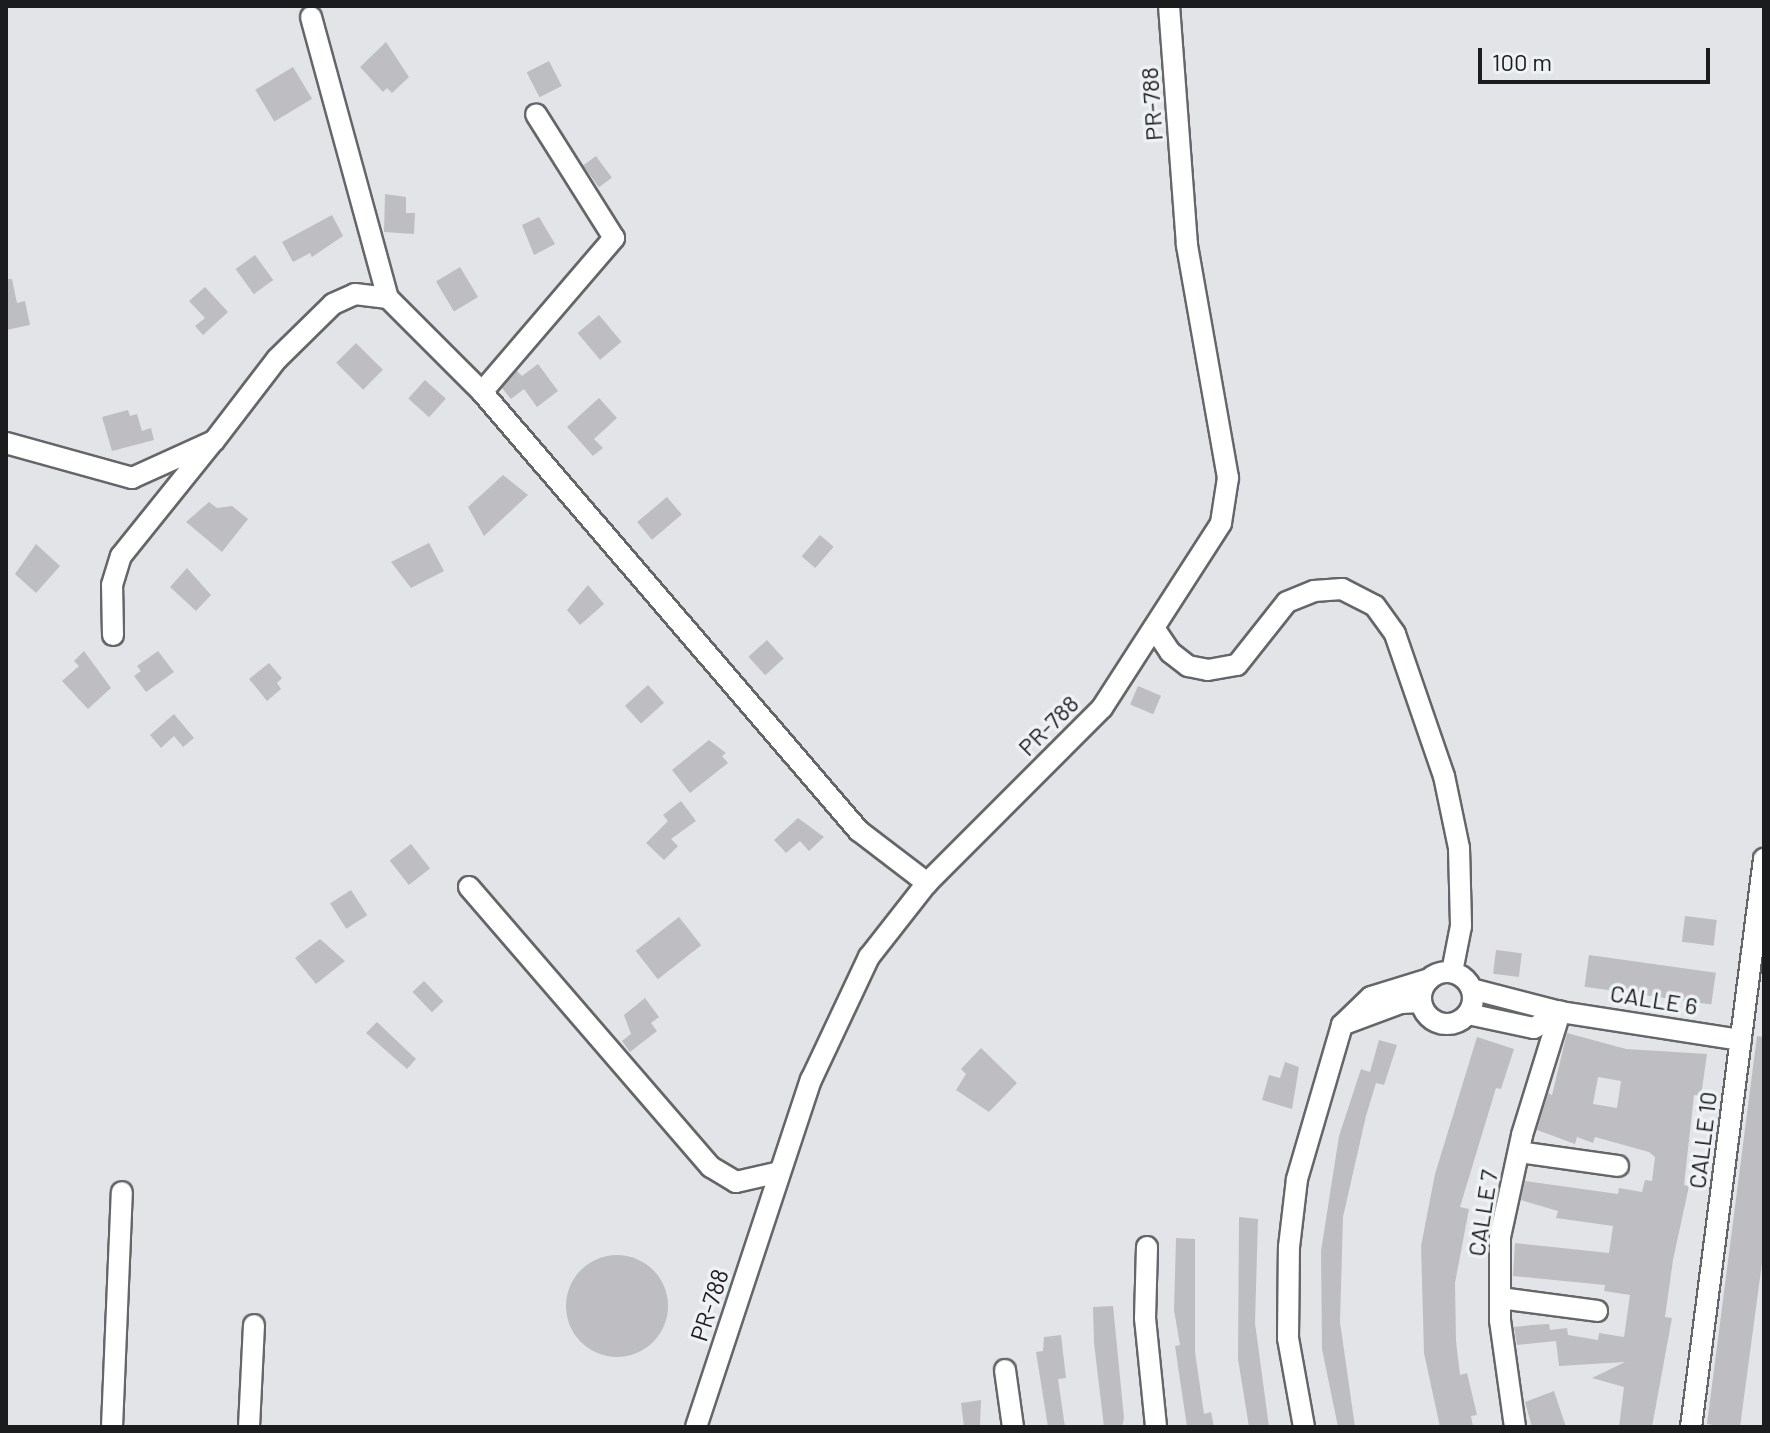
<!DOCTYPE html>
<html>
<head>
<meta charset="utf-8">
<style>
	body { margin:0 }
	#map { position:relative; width:1770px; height:1433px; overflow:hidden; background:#e2e4e8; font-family:Barlow,sans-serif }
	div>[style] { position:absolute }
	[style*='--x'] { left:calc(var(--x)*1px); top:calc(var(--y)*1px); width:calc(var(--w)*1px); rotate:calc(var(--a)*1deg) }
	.building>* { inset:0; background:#bebec2; transform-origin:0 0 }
	.round { border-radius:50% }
	.roads { filter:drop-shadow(2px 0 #646669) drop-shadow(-2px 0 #646669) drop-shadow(0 2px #646669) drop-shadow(0 -2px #646669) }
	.minor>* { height:20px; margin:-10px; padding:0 10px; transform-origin:10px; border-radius:10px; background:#fff }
	.minor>.ring { margin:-10px; padding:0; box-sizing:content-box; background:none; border:20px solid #fff; border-radius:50% }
	span { translate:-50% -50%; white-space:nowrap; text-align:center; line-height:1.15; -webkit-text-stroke:7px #eff2f5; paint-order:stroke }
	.street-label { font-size:24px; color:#1b1c1d }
	.frame { position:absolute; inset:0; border:8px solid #1b1c1d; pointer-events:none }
	.scale { position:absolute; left:1478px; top:48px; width:232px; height:36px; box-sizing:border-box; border:4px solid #1b1c1d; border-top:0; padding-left:10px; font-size:24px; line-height:28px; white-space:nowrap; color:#1b1c1d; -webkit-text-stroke:6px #eff2f5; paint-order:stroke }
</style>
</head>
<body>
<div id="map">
	<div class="building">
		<i style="clip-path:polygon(386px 42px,409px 77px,392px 93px,387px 88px,383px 92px,360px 67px)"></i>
		<i style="left:549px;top:61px;width:28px;height:25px;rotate:63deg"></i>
		<i style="left:293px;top:67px;width:37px;height:44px;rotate:59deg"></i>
		<i style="left:596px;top:156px;width:27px;height:16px;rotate:54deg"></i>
		<i style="clip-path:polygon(385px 194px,406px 197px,406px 213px,415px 213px,414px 234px,384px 232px)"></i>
		<i style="clip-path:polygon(332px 215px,343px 236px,312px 257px,310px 253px,293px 262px,282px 242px)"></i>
		<i style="clip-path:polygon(539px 217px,555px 244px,534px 255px,522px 225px)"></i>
		<i style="left:255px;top:255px;width:31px;height:24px;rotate:54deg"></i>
		<i style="left:460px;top:267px;width:35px;height:28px;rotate:59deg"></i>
		<i style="clip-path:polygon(6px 279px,12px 279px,17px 303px,25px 301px,30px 325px,6px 330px)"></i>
		<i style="clip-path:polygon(205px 287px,228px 312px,203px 335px,195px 326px,205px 318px,189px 301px)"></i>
		<i style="left:599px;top:315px;width:35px;height:28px;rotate:50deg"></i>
		<i style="left:356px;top:343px;width:38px;height:28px;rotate:45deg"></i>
		<i style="clip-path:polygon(538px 364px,558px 391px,537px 407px,524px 389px,511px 399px,502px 388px,517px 371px,522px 376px)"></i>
		<i style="left:425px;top:380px;width:28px;height:25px;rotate:42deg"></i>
		<i style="clip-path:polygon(599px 398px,617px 418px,594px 439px,603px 448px,593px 456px,567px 427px)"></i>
		<i style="clip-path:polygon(128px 410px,130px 416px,137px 414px,142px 431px,151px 428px,154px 440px,112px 451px,102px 417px)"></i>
		<i style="clip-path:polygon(503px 475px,528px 495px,484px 536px,468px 507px)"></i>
		<i style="left:667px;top:497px;width:23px;height:39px;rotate:50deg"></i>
		<i style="clip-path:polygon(209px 502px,217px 508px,232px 506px,248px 519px,222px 552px,186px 522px)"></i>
		<i style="left:820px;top:535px;width:18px;height:28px;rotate:41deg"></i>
		<i style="clip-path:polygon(429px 543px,444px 571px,411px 588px,391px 562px)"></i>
		<i style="clip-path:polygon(36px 544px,60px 566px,36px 593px,15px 574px)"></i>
		<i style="clip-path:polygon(187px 568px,211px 595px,196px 611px,170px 587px)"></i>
		<i style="clip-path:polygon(588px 585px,604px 604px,580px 625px,567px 610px)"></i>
		<i style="left:767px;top:640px;width:25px;height:25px;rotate:48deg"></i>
		<i style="clip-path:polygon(84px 651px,111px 688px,88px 709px,62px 681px,79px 666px,74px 661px)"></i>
		<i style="clip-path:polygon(158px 651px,174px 672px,146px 692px,134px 676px,141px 671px,137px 666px)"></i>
		<i style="clip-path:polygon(269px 663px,282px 678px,277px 683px,281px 689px,267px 701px,249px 679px)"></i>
		<i style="left:648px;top:685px;width:24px;height:31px;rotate:48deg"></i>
		<i style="left:1138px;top:686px;width:25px;height:20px;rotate:23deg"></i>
		<i style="clip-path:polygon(174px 714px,194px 738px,183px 747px,174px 736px,161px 748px,150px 735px)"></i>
		<i style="clip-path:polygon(709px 740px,726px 753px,722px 756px,728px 763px,690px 793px,672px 770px)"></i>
		<i style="clip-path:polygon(681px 801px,696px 821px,671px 839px,678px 846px,664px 860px,646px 843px,668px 821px,663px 815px)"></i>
		<i style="clip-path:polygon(798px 818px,824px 837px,809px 851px,800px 841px,786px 853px,774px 840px)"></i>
		<i style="left:411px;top:844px;width:31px;height:27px;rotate:52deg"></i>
		<i style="left:351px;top:890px;width:30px;height:25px;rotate:57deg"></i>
		<i style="left:1685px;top:916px;width:32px;height:26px;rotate:7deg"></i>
		<i style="left:679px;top:917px;width:36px;height:55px;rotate:52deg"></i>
		<i style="clip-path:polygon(320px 939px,345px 961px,316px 984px,295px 958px)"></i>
		<i style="left:1496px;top:950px;width:26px;height:24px;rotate:7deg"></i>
		<i style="left:1589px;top:955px;width:128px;height:32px;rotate:8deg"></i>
		<i style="left:424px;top:981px;width:28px;height:16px;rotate:46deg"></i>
		<i style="clip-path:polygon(645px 998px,659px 1017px,651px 1023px,657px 1031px,630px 1052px,622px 1041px,631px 1034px,624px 1015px)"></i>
		<i style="clip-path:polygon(377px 1022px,416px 1059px,407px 1069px,366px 1033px)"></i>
		<i style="clip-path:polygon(evenodd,1567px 1033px,1626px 1049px,1707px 1054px,1701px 1096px,1694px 1095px,1684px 1185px,1689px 1186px,1673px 1260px,1665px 1317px,1672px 1318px,1652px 1427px,1619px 1427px,1624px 1387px,1592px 1378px,1625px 1362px,1559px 1366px,1556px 1341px,1517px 1345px,1514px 1327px,1532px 1325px,1549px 1324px,1550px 1330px,1567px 1328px,1568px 1335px,1598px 1340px,1599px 1333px,1624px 1337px,1630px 1295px,1604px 1291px,1605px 1285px,1513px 1276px,1515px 1243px,1609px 1253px,1613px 1226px,1556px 1218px,1558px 1211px,1521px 1200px,1525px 1181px,1618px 1194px,1619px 1188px,1642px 1192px,1645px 1180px,1652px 1181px,1655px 1157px,1649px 1152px,1595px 1137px,1593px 1143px,1577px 1137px,1575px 1144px,1537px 1130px,1548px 1093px,1552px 1095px,1567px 1033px,1598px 1077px,1621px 1081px,1617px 1108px,1593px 1104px,1598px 1077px)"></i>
		<i style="clip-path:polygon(1757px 1036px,1764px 1037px,1764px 1248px,1740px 1427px,1726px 1427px,1707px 1424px)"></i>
		<i style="clip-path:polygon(1477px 1037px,1514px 1049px,1501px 1089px,1496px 1088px,1460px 1207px,1469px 1209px,1455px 1283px,1456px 1341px,1460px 1375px,1467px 1373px,1477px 1415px,1471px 1416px,1473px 1427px,1440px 1427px,1424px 1353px,1421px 1246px,1435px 1174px)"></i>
		<i style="clip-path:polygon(1379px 1040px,1397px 1045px,1384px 1085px,1376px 1083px,1366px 1116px,1343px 1217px,1340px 1322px,1355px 1427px,1338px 1427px,1322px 1349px,1321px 1251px,1339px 1136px,1361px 1069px,1370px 1072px)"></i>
		<i style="clip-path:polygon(981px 1048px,1017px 1083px,989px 1112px,956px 1090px,966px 1074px,961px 1069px)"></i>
		<i style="clip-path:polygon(1285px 1062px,1299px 1067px,1292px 1109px,1262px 1100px,1269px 1075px,1280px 1078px)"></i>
		<i style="clip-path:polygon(1239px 1217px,1258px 1219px,1255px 1323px,1269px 1427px,1249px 1427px,1238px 1359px)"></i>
		<i style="clip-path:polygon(1176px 1238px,1195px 1239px,1195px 1352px,1204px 1414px,1211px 1412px,1214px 1427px,1187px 1427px,1175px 1346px,1180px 1345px,1174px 1310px)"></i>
		<i class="round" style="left:566px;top:1255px;width:102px;height:102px"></i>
		<i style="clip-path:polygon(1113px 1306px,1124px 1418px,1122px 1427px,1104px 1427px,1094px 1343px,1093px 1307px)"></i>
		<i style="clip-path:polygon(1061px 1335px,1066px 1378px,1058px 1379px,1065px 1427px,1048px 1427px,1036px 1352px,1043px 1351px,1044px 1337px)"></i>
		<i style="clip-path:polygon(1554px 1391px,1566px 1427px,1532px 1427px,1525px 1402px)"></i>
		<i style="clip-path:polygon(981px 1400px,980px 1425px,964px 1427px,961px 1403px)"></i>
	</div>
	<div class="roads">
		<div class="minor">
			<i style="--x:311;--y:17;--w:291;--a:74.7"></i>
			<i style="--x:482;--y:392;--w:203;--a:-49.4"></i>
			<i style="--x:614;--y:238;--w:146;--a:-122.2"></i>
			<i style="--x:6;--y:443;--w:131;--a:15.5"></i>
			<i style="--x:132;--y:478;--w:90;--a:-24.3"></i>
			<i style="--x:214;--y:441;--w:103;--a:-52.5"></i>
			<i style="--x:277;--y:359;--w:78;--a:-44.5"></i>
			<i style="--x:333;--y:304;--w:24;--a:-24"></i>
			<i style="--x:355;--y:294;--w:33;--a:7"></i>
			<i style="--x:388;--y:298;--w:133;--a:45"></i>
			<i style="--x:482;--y:392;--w:579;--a:49.35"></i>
			<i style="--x:859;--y:831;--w:86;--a:37.4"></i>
			<i style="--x:1154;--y:628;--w:29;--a:56"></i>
			<i style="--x:1170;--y:652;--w:23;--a:38"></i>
			<i style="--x:1188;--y:666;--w:20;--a:11"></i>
			<i style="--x:1208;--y:670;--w:29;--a:-10"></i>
			<i style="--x:1237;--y:665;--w:80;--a:-51.6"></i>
			<i style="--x:1287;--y:602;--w:29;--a:-22"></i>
			<i style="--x:1314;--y:591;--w:28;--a:-4"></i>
			<i style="--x:1342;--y:589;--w:37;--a:27"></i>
			<i style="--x:1375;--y:606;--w:34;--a:54"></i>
			<i style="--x:1395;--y:634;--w:150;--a:71"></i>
			<i style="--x:1444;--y:776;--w:74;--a:78.2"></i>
			<i style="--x:1459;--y:848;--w:78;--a:88.5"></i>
			<i style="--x:1461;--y:926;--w:47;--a:101.1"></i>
			<i style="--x:113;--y:635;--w:50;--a:-91.1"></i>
			<i style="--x:112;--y:585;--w:30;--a:-73"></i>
			<i style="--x:121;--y:556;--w:144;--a:-51.2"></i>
			<i style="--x:469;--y:887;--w:370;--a:49.2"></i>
			<i style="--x:711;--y:1167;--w:29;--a:31"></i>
			<i style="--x:736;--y:1182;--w:45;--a:-12.8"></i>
			<i class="ring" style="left:1421px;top:972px;width:32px;height:32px"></i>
			<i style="--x:1421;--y:1002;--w:20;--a:177"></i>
			<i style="--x:1401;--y:1003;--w:63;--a:159.6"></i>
			<i style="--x:1342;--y:1025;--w:40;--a:-44"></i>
			<i style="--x:1371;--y:997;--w:61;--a:-17.2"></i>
			<i style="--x:1468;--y:1014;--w:67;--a:12"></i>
			<i style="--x:1534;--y:1028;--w:31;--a:-32"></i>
			<i style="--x:1560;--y:1012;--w:91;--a:-165.4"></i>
			<i style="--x:1519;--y:1152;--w:100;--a:8"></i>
			<i style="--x:1147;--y:1247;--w:71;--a:91.6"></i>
			<i style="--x:1145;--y:1318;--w:110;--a:84.2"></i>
			<i style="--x:1500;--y:1298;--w:98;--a:7.6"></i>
			<i style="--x:1005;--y:1370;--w:58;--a:82"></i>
			<i style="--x:112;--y:1427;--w:235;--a:-87.6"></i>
			<i style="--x:249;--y:1427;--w:102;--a:-87.2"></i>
			<i style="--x:696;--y:1427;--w:366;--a:-71.7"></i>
			<i style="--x:811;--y:1080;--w:136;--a:-64.8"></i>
			<i style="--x:869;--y:957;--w:94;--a:-51.9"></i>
			<i style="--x:927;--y:883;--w:247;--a:-45"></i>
			<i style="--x:1102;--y:708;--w:220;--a:-57.2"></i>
			<i style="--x:1221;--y:523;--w:46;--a:-81.2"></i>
			<i style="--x:1228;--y:478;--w:237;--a:-100"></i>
			<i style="--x:1187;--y:245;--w:240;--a:-94.3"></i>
			<i style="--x:1304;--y:1427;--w:90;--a:-100.2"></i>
			<i style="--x:1288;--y:1338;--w:91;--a:-89.4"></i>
			<i style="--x:1289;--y:1247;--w:68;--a:-83.3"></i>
			<i style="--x:1297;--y:1179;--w:160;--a:-73.7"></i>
			<i style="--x:1515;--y:1427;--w:108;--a:-98"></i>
			<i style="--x:1500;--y:1320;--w:83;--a:-90"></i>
			<i style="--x:1500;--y:1237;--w:104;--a:-77.8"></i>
			<i style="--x:1522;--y:1135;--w:129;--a:-72.8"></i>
			<i style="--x:1560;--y:1012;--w:183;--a:8.8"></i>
			<i style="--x:1691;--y:1427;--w:573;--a:-82.68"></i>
		</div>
	</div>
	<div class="street-label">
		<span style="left:1151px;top:104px;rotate:-94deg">PR-788</span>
		<span style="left:1048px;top:725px;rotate:-45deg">PR-788</span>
		<span style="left:1654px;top:999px;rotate:9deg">CALLE 6</span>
		<span style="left:1702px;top:1140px;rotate:-83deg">CALLE 10</span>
		<span style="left:1482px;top:1213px;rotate:-81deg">CALLE 7</span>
		<span style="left:709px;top:1305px;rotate:-72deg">PR-788</span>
	</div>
	<div class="frame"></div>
	<div class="scale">100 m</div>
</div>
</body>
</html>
